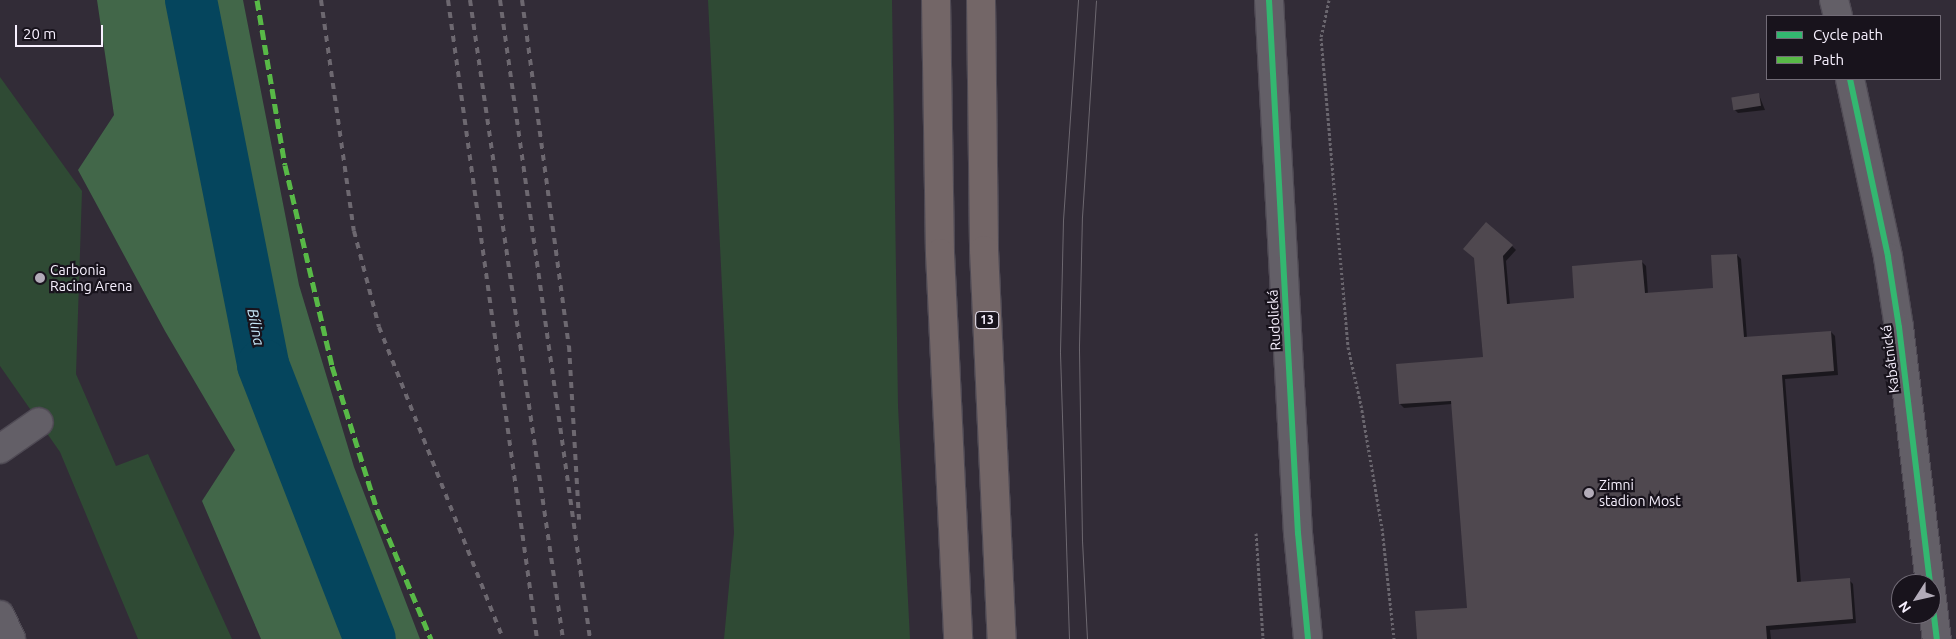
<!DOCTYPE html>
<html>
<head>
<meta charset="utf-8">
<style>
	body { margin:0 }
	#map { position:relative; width:1956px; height:639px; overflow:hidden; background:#322c37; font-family:Ubuntu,sans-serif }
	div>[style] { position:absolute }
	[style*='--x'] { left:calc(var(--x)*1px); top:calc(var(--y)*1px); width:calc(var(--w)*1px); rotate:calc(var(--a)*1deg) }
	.green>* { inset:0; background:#2f4a34 }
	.forest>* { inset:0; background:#426749 }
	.shadow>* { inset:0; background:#0007 }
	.river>* { height:52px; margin:-26px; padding:0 26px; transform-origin:26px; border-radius:26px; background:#05455d }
	.building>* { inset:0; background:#4f484f; transform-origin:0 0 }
	.path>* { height:3px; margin-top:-1.5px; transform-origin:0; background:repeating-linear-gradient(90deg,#6a666e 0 2.5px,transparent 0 5px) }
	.roads { filter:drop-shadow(1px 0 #4f4a54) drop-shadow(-1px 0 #4f4a54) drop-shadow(0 1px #4f4a54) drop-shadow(0 -1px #4f4a54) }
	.minor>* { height:28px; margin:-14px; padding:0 14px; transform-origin:14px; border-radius:14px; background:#635f67 }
	.highway>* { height:28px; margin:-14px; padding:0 14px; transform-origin:14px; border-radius:14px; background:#736667 }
	.tram>* { height:1px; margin:-0.5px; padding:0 0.5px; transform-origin:0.5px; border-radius:0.5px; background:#6d6870 }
	.rail>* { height:4px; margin-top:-2px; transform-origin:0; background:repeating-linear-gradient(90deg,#6d6870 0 6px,transparent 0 12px) }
	.quiet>* { height:5px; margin-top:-2.5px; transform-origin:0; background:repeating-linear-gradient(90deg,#58b947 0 10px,transparent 0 15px) }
	.cycleway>* { height:6px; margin:-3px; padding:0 3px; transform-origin:3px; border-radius:3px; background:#33b770 }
	.dots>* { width:14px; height:14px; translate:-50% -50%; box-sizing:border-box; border:2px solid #18131c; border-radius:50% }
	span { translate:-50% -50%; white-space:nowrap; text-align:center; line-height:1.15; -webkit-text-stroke:4.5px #18131c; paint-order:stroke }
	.shield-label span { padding:1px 4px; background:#18131c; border:1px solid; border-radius:4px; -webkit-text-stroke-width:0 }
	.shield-label { font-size:12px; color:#f8f1ff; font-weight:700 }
	.poi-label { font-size:14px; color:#f8f1ff }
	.left { translate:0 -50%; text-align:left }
	.street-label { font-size:14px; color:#f8f1ff }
	.water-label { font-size:15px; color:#c8e9fa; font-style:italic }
	.legend { position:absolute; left:1766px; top:15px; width:175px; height:65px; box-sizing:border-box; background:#18131c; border:1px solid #726c77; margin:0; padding:6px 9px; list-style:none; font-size:15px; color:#f8f1ff }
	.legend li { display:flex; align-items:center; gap:10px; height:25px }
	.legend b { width:25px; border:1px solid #726c77 }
	.north { position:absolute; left:1891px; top:574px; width:50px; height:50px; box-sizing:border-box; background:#18131c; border:1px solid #726c77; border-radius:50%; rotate:235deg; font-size:14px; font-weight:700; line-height:20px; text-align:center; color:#f8f1ff }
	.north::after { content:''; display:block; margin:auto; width:18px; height:22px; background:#b3acb9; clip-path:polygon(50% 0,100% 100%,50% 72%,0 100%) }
	.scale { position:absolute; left:15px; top:25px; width:88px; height:22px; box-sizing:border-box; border:2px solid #f8f1ff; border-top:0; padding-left:6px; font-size:15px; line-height:18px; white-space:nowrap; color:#f8f1ff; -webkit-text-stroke:4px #18131c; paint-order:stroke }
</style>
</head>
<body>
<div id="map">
	<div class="green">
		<i style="clip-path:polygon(708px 0,892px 0,898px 406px,910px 639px,724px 639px,734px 533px)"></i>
		<i style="clip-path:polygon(0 77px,82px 191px,76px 374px,116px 466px,148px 454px,232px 639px,138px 639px,60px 452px,0 366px)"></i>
	</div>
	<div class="forest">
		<i style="clip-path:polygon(97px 0,243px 0,299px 285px,354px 467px,420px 639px,261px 639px,202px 501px,235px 450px,165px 331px,78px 170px,114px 115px)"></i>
	</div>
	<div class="shadow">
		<i style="clip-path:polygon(1759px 95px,1765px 110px,1738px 113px,1734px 109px)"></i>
		<i style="clip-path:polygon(1512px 246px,1516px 250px,1506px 261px,1510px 305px,1576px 299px,1642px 262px,1646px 266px,1648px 294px,1714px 289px,1737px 255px,1741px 259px,1747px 338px,1831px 332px,1835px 336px,1838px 375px,1785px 379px,1801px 583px,1849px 580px,1853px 584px,1856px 623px,1770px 630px,1771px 639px,1418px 639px,1468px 609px,1452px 404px,1404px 408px,1400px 404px,1485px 358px,1475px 259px)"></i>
	</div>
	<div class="river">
		<i style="--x:191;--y:0;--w:372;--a:78.8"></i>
		<i style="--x:263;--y:365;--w:294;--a:68.7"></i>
	</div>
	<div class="building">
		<i style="left:1759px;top:93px;width:13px;height:28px;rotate:81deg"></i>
		<i style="clip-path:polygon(1486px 222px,1513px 245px,1503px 256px,1507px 304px,1574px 298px,1572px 266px,1642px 260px,1645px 293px,1713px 288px,1711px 255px,1737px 254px,1744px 337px,1831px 331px,1834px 371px,1782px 375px,1797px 582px,1850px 578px,1853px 619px,1766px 626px,1767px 639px,1417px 639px,1415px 611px,1467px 608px,1451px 401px,1399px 404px,1396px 364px,1483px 357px,1474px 258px,1463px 249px)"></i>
	</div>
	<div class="path">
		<i style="--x:1329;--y:0;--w:39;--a:102"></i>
		<i style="--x:1321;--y:38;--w:310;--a:85"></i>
		<i style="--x:1348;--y:347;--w:59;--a:77.4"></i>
		<i style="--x:1361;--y:405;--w:125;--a:80.3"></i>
		<i style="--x:1382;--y:528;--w:112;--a:83.8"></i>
		<i style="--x:1256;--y:533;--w:106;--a:86.2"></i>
	</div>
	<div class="roads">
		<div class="minor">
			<i style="--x:1269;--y:0;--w:534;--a:86.89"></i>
			<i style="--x:1298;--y:533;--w:106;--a:84.6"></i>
			<i style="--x:1834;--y:0;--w:16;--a:76"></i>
			<i style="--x:1850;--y:79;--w:182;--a:77.9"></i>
			<i style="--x:1888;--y:257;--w:71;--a:81.1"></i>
			<i style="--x:1899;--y:327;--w:314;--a:83.1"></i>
			<i style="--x:0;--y:449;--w:47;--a:-34.7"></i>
			<i style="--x:0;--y:615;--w:26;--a:65"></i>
		</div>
		<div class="highway">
			<i style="--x:936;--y:0;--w:253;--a:89.1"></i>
			<i style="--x:940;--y:253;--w:386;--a:87.3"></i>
			<i style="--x:981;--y:0;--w:250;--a:89.3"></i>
			<i style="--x:984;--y:250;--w:389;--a:87.4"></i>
		</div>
	</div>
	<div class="tram">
		<i style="--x:1069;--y:639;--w:287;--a:-91.8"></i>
		<i style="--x:1060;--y:352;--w:132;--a:-88.7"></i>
		<i style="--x:1063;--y:220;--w:221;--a:-86.1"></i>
		<i style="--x:1087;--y:639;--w:98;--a:-92.9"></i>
		<i style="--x:1082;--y:541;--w:195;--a:-90.9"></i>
		<i style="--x:1079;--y:346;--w:129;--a:-88.7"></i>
		<i style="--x:1082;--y:217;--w:217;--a:-86.3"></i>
	</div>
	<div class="rail">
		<i style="--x:321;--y:0;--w:233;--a:81.9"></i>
		<i style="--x:354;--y:231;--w:99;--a:75.4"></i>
		<i style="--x:379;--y:327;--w:336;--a:68.3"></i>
		<i style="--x:448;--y:0;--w:645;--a:82.07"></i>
		<i style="--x:470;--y:0;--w:646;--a:81.72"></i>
		<i style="--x:500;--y:0;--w:645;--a:81.98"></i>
		<i style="--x:522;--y:0;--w:349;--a:82.3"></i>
		<i style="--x:569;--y:346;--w:174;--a:86.7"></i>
	</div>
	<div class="quiet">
		<i style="--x:257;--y:0;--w:167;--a:80.4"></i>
		<i style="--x:285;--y:165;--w:206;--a:76.8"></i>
		<i style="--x:332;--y:366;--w:151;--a:72.6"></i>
		<i style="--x:377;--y:510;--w:140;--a:67.3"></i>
	</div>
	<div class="cycleway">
		<i style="--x:1269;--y:0;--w:534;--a:86.89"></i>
		<i style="--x:1298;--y:533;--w:106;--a:84.6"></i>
		<i style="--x:1850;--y:79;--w:182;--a:77.9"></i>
		<i style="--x:1888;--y:257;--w:71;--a:81.1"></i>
		<i style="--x:1899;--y:327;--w:314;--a:83.1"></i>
	</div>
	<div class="dots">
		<i style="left:40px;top:278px;background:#b3acb9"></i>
		<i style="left:1589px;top:493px;background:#b3acb9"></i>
	</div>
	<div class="shield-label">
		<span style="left:987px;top:320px">13</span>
	</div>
	<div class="poi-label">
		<span class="left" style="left:50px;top:278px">Carbonia<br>Racing Arena</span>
		<span class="left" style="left:1599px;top:493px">Zimni<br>stadion Most</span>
	</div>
	<div class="street-label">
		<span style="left:1274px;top:320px;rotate:-93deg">Rudolická</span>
		<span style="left:1890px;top:359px;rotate:-97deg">Kabátnická</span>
	</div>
	<div class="water-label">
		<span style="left:256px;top:327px;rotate:79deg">Bílina</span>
	</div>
	<ul class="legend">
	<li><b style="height:6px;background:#33b770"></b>Cycle path</li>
	<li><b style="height:6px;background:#58b947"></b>Path</li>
	</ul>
	<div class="north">N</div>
	<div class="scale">20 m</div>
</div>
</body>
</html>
